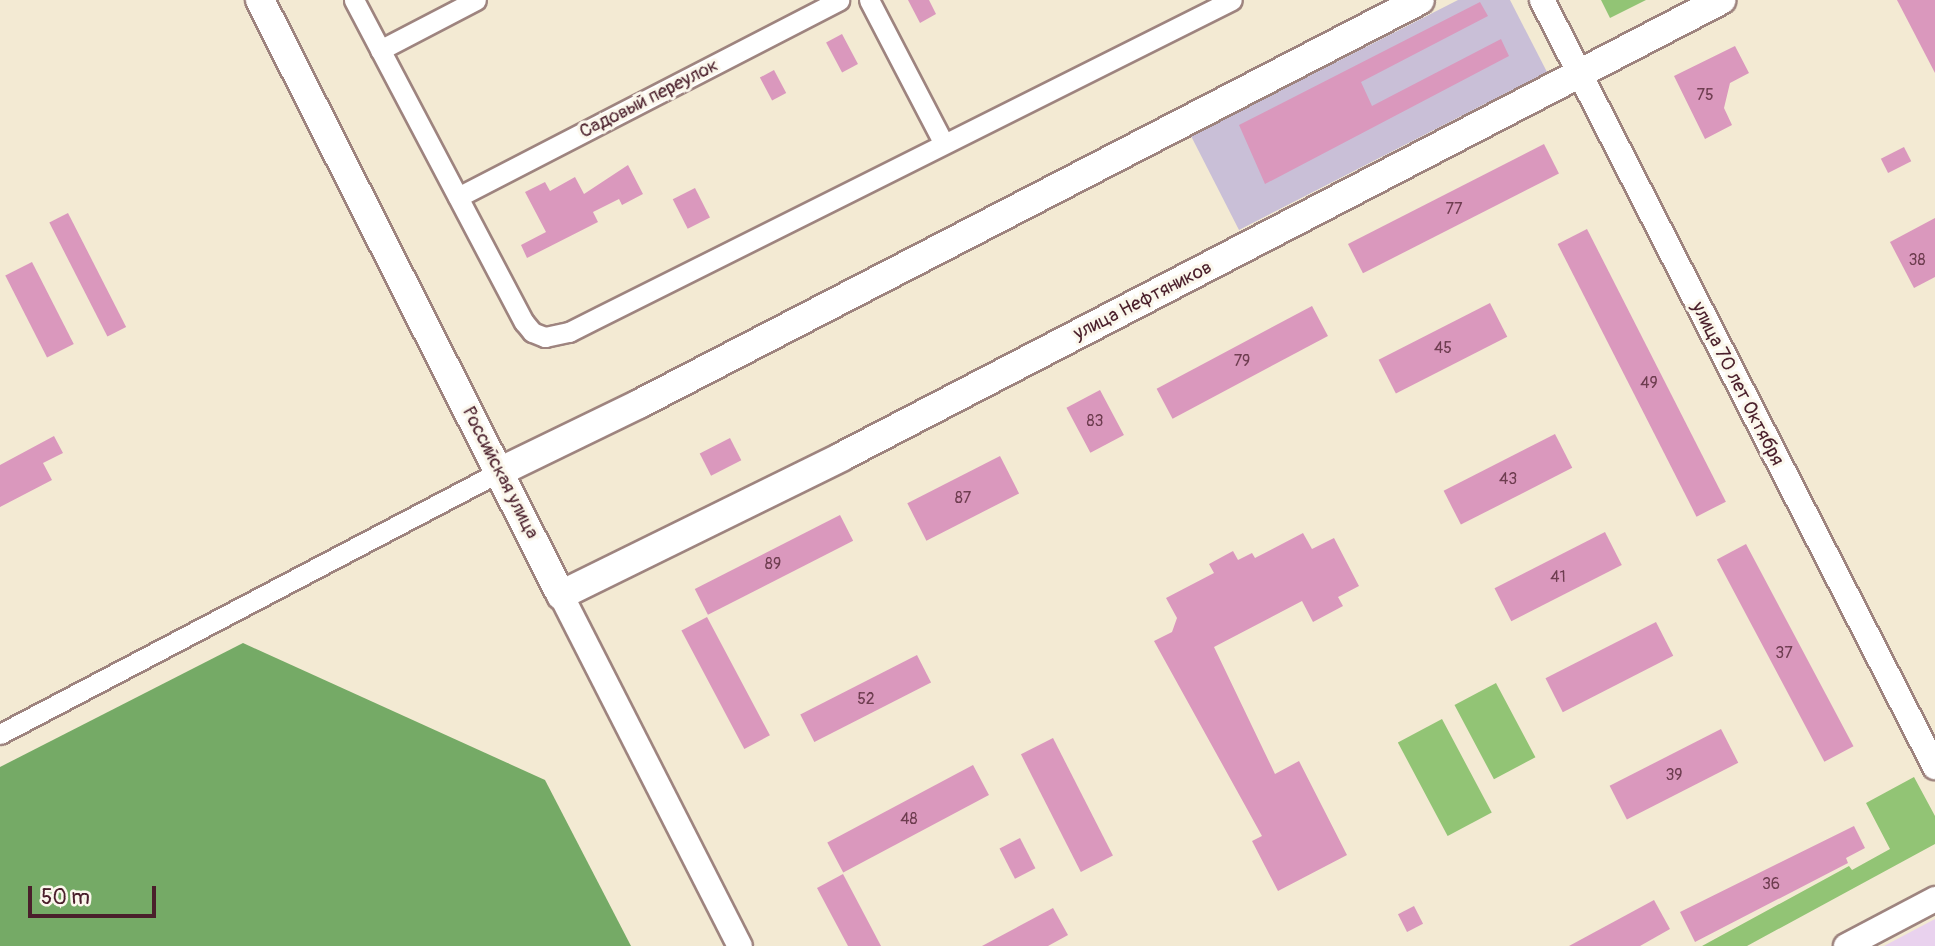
<!DOCTYPE html>
<html>
<head>
<meta charset="utf-8">
<style>
	body { margin:0 }
	#map { position:relative; width:1935px; height:946px; overflow:hidden; background:#f3ead3; font-family:Pangolin,sans-serif }
	div>[style] { position:absolute }
	[style*='--x'] { left:calc(var(--x)*1px); top:calc(var(--y)*1px); width:calc(var(--w)*1px); rotate:calc(var(--a)*1deg) }
	.built>* { inset:0; background:#e9d2ee }
	.industrial>* { inset:0; background:#c9bfd7 }
	.green>* { inset:0; background:#92c475; transform-origin:0 0 }
	.forest>* { inset:0; background:#75aa66 }
	.building>* { inset:0; background:#da98bd; transform-origin:0 0 }
	.roads { filter:drop-shadow(2px 0 #9e847f) drop-shadow(-2px 0 #9e847f) drop-shadow(0 2px #9e847f) drop-shadow(0 -2px #9e847f) }
	.minor>* { height:19px; margin:-9.5px; padding:0 9.5px; transform-origin:9.5px; border-radius:9.5px; background:#fff }
	.tertiary>* { height:24px; margin:-12px; padding:0 12px; transform-origin:12px; border-radius:12px; background:#fff }
	.secondary>* { height:28px; margin:-14px; padding:0 14px; transform-origin:14px; border-radius:14px; background:#fff }
	span { translate:-50% -50%; white-space:nowrap; text-align:center; line-height:1.15; -webkit-text-stroke:6px #fbf7ec; paint-order:stroke }
	.number-label { font-size:16px; color:#6e3d50 }
	.number-label span { -webkit-text-stroke-width:0 }
	.street-label { font-size:19px; color:#4a1f2b }
	.scale { position:absolute; left:28px; top:886px; width:128px; height:32px; box-sizing:border-box; border:4px solid #4a1f2b; border-top:0; padding-left:9px; font-size:21px; line-height:24px; white-space:nowrap; color:#4a1f2b; -webkit-text-stroke:5px #fbf7ec; paint-order:stroke }
</style>
</head>
<body>
<div id="map">
	<div class="built">
		<i style="clip-path:polygon(1935px 919px,1935px 946px,1884px 946px)"></i>
	</div>
	<div class="industrial">
		<i style="clip-path:polygon(1458px 0,1510px 0,1547px 72px,1239px 230px,1191px 136px)"></i>
	</div>
	<div class="green">
		<i style="clip-path:polygon(1601px 0,1646px 0,1610px 18px)"></i>
		<i style="left:1496px;top:683px;width:84px;height:47px;rotate:62deg"></i>
		<i style="left:1442px;top:719px;width:106px;height:50px;rotate:62deg"></i>
		<i style="clip-path:polygon(1914px 777px,1935px 816px,1935px 844px,1747px 946px,1702px 946px,1849px 866px,1852px 870px,1890px 849px,1866px 803px)"></i>
	</div>
	<div class="forest">
		<i style="clip-path:polygon(243px 643px,545px 780px,631px 946px,0 946px,0 767px)"></i>
	</div>
	<div class="building">
		<i style="clip-path:polygon(908px 0,929px 0,936px 14px,920px 23px)"></i>
		<i style="clip-path:polygon(1897px 0,1935px 0,1935px 73px)"></i>
		<i style="clip-path:polygon(1480px 2px,1488px 16px,1361px 82px,1372px 106px,1501px 39px,1509px 56px,1265px 184px,1239px 125px)"></i>
		<i style="left:842px;top:34px;width:34px;height:18px;rotate:62deg"></i>
		<i style="clip-path:polygon(1735px 46px,1749px 73px,1730px 83px,1724px 108px,1732px 125px,1705px 139px,1674px 76px)"></i>
		<i style="left:774px;top:70px;width:26px;height:16px;rotate:62deg"></i>
		<i style="left:1544px;top:144px;width:33px;height:220px;rotate:63deg"></i>
		<i style="left:1904px;top:147px;width:16px;height:26px;rotate:63deg"></i>
		<i style="clip-path:polygon(628px 165px,643px 194px,622px 205px,619px 199px,593px 212px,598px 222px,527px 258px,521px 245px,546px 232px,525px 192px,545px 182px,550px 191px,575px 177px,584px 194px)"></i>
		<i style="left:695px;top:188px;width:33px;height:25px;rotate:63deg"></i>
		<i style="left:68px;top:213px;width:128px;height:21px;rotate:63deg"></i>
		<i style="clip-path:polygon(1935px 218px,1935px 277px,1914px 288px,1890px 242px)"></i>
		<i style="left:1587px;top:229px;width:306px;height:33px;rotate:63deg"></i>
		<i style="left:32px;top:262px;width:92px;height:30px;rotate:63deg"></i>
		<i style="left:1490px;top:303px;width:38px;height:125px;rotate:63deg"></i>
		<i style="left:1312px;top:306px;width:34px;height:176px;rotate:62deg"></i>
		<i style="left:1100px;top:390px;width:51px;height:38px;rotate:62deg"></i>
		<i style="left:1555px;top:434px;width:38px;height:125px;rotate:63deg"></i>
		<i style="clip-path:polygon(54px 436px,63px 453px,43px 463px,52px 480px,0 507px,0 465px)"></i>
		<i style="left:730px;top:438px;width:25px;height:34px;rotate:63deg"></i>
		<i style="left:1000px;top:456px;width:42px;height:104px;rotate:63deg"></i>
		<i style="left:840px;top:515px;width:29px;height:163px;rotate:63deg"></i>
		<i style="left:1605px;top:532px;width:37px;height:124px;rotate:63deg"></i>
		<i style="clip-path:polygon(1303px 533px,1312px 549px,1334px 538px,1359px 586px,1338px 597px,1343px 606px,1313px 622px,1302px 601px,1214px 647px,1275px 774px,1299px 761px,1347px 855px,1278px 891px,1252px 841px,1262px 836px,1154px 641px,1172px 632px,1177px 618px,1166px 598px,1214px 573px,1209px 564px,1233px 551px,1238px 560px,1252px 553px,1255px 558px)"></i>
		<i style="left:1746px;top:544px;width:229px;height:33px;rotate:62deg"></i>
		<i style="left:707px;top:617px;width:134px;height:29px;rotate:62deg"></i>
		<i style="left:1656px;top:622px;width:38px;height:124px;rotate:63deg"></i>
		<i style="left:917px;top:655px;width:31px;height:131px;rotate:63deg"></i>
		<i style="left:1721px;top:729px;width:38px;height:125px;rotate:63deg"></i>
		<i style="left:1053px;top:738px;width:132px;height:36px;rotate:63deg"></i>
		<i style="left:973px;top:765px;width:34px;height:165px;rotate:62deg"></i>
		<i style="clip-path:polygon(1854px 826px,1865px 848px,1846px 858px,1848px 863px,1695px 942px,1680px 912px)"></i>
		<i style="left:1020px;top:838px;width:34px;height:23px;rotate:63deg"></i>
		<i style="clip-path:polygon(843px 874px,881px 946px,848px 946px,817px 888px)"></i>
		<i style="clip-path:polygon(1654px 900px,1670px 929px,1640px 946px,1569px 946px)"></i>
		<i style="left:1414px;top:906px;width:20px;height:18px;rotate:63deg"></i>
		<i style="clip-path:polygon(1053px 908px,1068px 935px,1048px 946px,982px 946px)"></i>
	</div>
	<div class="roads">
		<div class="minor">
			<i style="--x:354;--y:0;--w:364;--a:62.2"></i>
			<i style="--x:524;--y:322;--w:13;--a:51"></i>
			<i style="--x:532;--y:332;--w:14;--a:21"></i>
			<i style="--x:545;--y:337;--w:25;--a:-12"></i>
			<i style="--x:569;--y:332;--w:741;--a:-26.6"></i>
			<i style="--x:869;--y:0;--w:162;--a:62.5"></i>
			<i style="--x:380;--y:50;--w:108;--a:-27.5"></i>
			<i style="--x:458;--y:197;--w:429;--a:-27.3"></i>
			<i style="--x:0;--y:734;--w:564;--a:-27.7"></i>
		</div>
		<div class="tertiary">
			<i style="--x:1542;--y:0;--w:862;--a:62.87"></i>
			<i style="--x:561;--y:595;--w:394;--a:63"></i>
			<i style="--x:1846;--y:946;--w:101;--a:-27.8"></i>
		</div>
		<div class="secondary">
			<i style="--x:260;--y:0;--w:667;--a:63.17"></i>
			<i style="--x:561;--y:595;--w:312;--a:-26.2"></i>
			<i style="--x:841;--y:457;--w:992;--a:-27.44"></i>
			<i style="--x:499;--y:472;--w:156;--a:-25.9"></i>
			<i style="--x:639;--y:404;--w:879;--a:-27.35"></i>
		</div>
	</div>
	<div class="number-label">
		<span style="left:1705px;top:95px">75</span>
		<span style="left:1454px;top:209px">77</span>
		<span style="left:1917px;top:260px">38</span>
		<span style="left:1443px;top:348px">45</span>
		<span style="left:1242px;top:361px">79</span>
		<span style="left:1649px;top:383px">49</span>
		<span style="left:1095px;top:421px">83</span>
		<span style="left:1508px;top:479px">43</span>
		<span style="left:963px;top:498px">87</span>
		<span style="left:773px;top:564px">89</span>
		<span style="left:1558px;top:577px">41</span>
		<span style="left:1784px;top:653px">37</span>
		<span style="left:866px;top:699px">52</span>
		<span style="left:1674px;top:775px">39</span>
		<span style="left:909px;top:819px">48</span>
		<span style="left:1771px;top:884px">36</span>
	</div>
	<div class="street-label">
		<span style="left:649px;top:99px;rotate:-27deg">Садовый переулок</span>
		<span style="left:1143px;top:301px;rotate:-27deg">улица Нефтяников</span>
		<span style="left:1737px;top:384px;rotate:63deg">улица 70 лет Октября</span>
		<span style="left:500px;top:473px;rotate:63deg">Российская улица</span>
	</div>
	<div class="scale">50 m</div>
</div>
</body>
</html>
